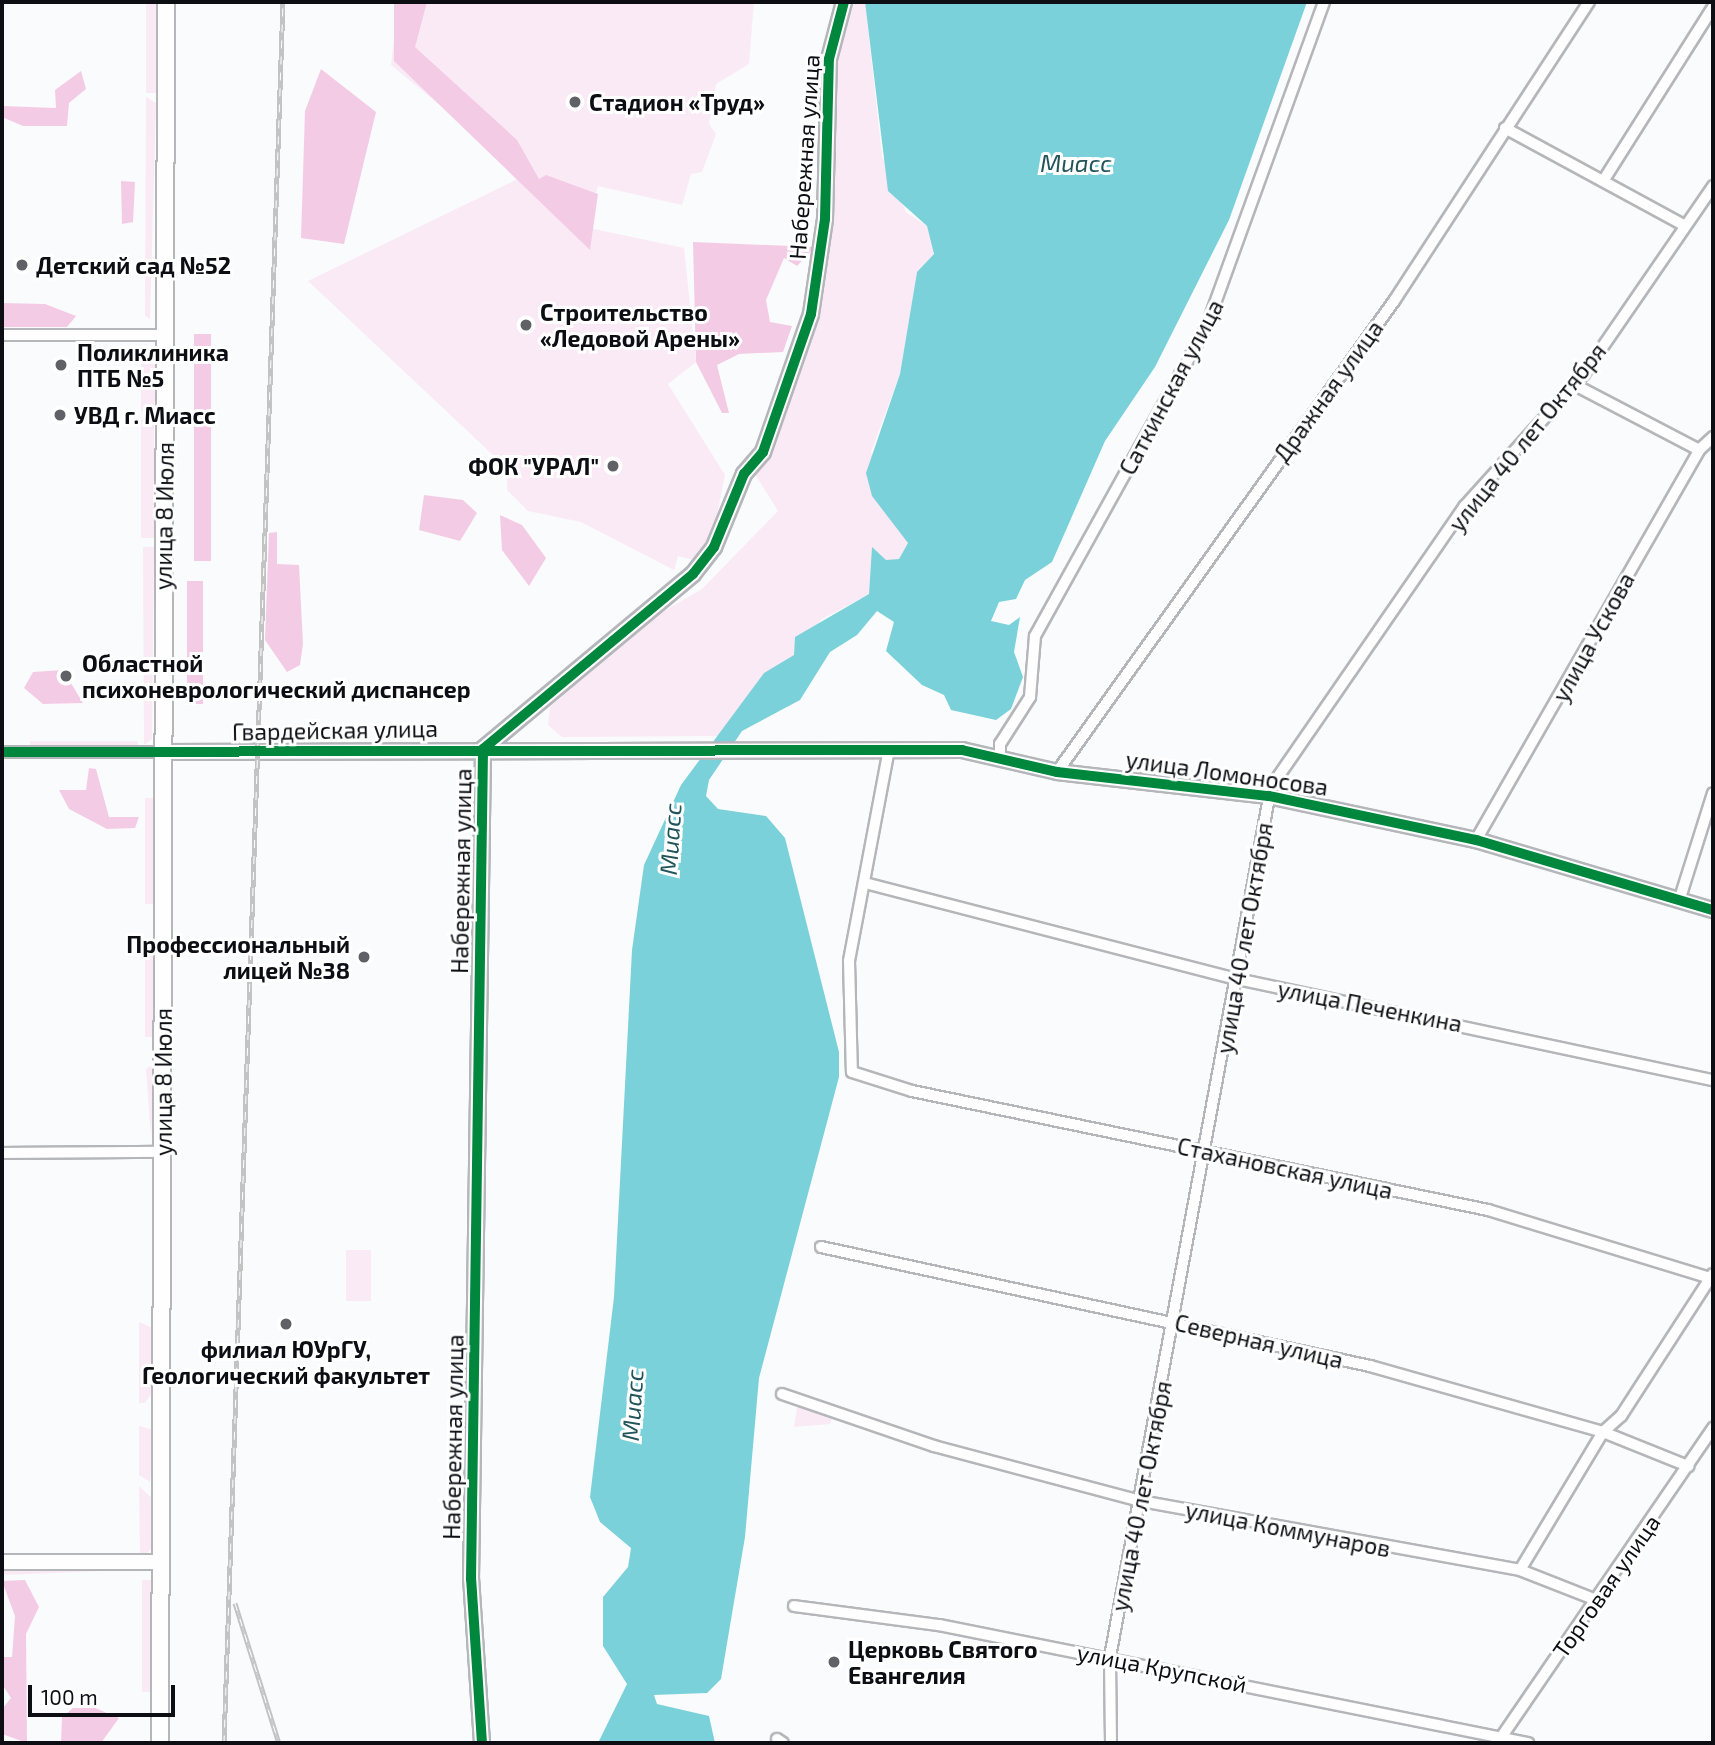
<!DOCTYPE html>
<html>
<head>
<meta charset="utf-8">
<style>
	body { margin:0 }
	#map { position:relative; width:1715px; height:1745px; overflow:hidden; background:#fafbfd; font-family:"Exo 2",sans-serif }
	div>[style] { position:absolute }
	[style*='--x'] { left:calc(var(--x)*1px); top:calc(var(--y)*1px); width:calc(var(--w)*1px); rotate:calc(var(--a)*1deg) }
	.green>* { inset:0; background:#faeaf5; transform-origin:0 0 }
	.forest>* { inset:0; background:#f4cbe5; transform-origin:0 0 }
	.water>* { inset:0; background:#7bd1d9 }
	.roads { filter:drop-shadow(2px 0 #b5b6ba) drop-shadow(-2px 0 #b5b6ba) drop-shadow(0 2px #b5b6ba) drop-shadow(0 -2px #b5b6ba) }
	.street>* { height:10px; margin:-5px; padding:0 5px; transform-origin:5px; border-radius:5px; background:#fefeff }
	.secondary>* { height:14px; margin:-7px; padding:0 7px; transform-origin:7px; border-radius:7px; background:#fefeff }
	.primary>* { height:16px; margin:-8px; padding:0 8px; transform-origin:8px; border-radius:8px; background:#fefeff }
	.rail>* { height:5px; margin-top:-2.5px; transform-origin:0; background:repeating-linear-gradient(90deg,#fff 0 8px,#c3c3c4 0 16px); box-sizing:border-box; border-block:2px solid #c3c3c4 }
	.cycleway>* { height:10px; margin:-5px; padding:0 5px; transform-origin:5px; border-radius:5px; background:#00873e }
	.dots>* { width:19px; height:19px; translate:-50% -50%; box-sizing:border-box; border:4px solid #fff; border-radius:50% }
	span { translate:-50% -50%; white-space:nowrap; text-align:center; line-height:1.15; -webkit-text-stroke:6px #fff; paint-order:stroke }
	.poi-label { font-size:23px; color:#0c0e14; font-weight:700 }
	.left { translate:0 -50%; text-align:left }
	.right { translate:-100% -50%; text-align:right }
	.street-label { font-size:23px; color:#0c0e14 }
	.water-label { font-size:24px; color:#22555a; font-style:italic }
	.frame { position:absolute; inset:0; border:4px solid #0c0e14; pointer-events:none }
	.scale { position:absolute; left:28px; top:1685px; width:147px; height:32px; box-sizing:border-box; border:4px solid #0c0e14; border-top:0; padding-left:9px; font-size:21px; line-height:24px; white-space:nowrap; color:#0c0e14; -webkit-text-stroke:5px #fff; paint-order:stroke }
</style>
</head>
<body>
<div id="map">
	<div class="green">
		<i style="left:146px;top:2px;width:10px;height:91px"></i>
		<i style="clip-path:polygon(398px 2px,754px 2px,749px 64px,716px 84px,709px 124px,716px 134px,702px 172px,691px 174px,682px 205px,598px 186px,593px 205px,524px 174px,391px 65px)"></i>
		<i style="clip-path:polygon(853px 2px,865px 2px,882px 156px,906px 212px,927px 226px,934px 254px,917px 272px,900px 374px,871px 452px,888px 516px,908px 543px,899px 559px,886px 561px,872px 548px,869px 594px,822px 619px,795px 655px,764px 673px,719px 736px,562px 737px,548px 725px,550px 707px,654px 617px,702px 589px,778px 511px,755px 474px,770px 456px,818px 316px,831px 220px,837px 59px)"></i>
		<i style="clip-path:polygon(146px 97px,156px 103px,150px 319px,145px 316px)"></i>
		<i style="clip-path:polygon(522px 177px,594px 229px,684px 248px,696px 362px,668px 384px,725px 475px,711px 545px,693px 560px,678px 556px,674px 570px,581px 522px,528px 511px,507px 490px,508px 458px,494px 456px,308px 281px)"></i>
		<i style="left:141px;top:348px;width:14px;height:63px"></i>
		<i style="left:141px;top:420px;width:13px;height:118px"></i>
		<i style="clip-path:polygon(143px 547px,154px 547px,152px 739px,144px 745px)"></i>
		<i style="left:30px;top:741px;width:108px;height:6px"></i>
		<i style="left:145px;top:798px;width:8px;height:106px"></i>
		<i style="left:145px;top:951px;width:9px;height:86px"></i>
		<i style="clip-path:polygon(150px 1066px,155px 1069px,151px 1137px,146px 1069px)"></i>
		<i style="left:346px;top:1250px;width:25px;height:51px"></i>
		<i style="clip-path:polygon(139px 1322px,153px 1328px,154px 1390px,145px 1403px,139px 1403px)"></i>
		<i style="clip-path:polygon(798px 1402px,833px 1415px,830px 1424px,794px 1427px)"></i>
		<i style="clip-path:polygon(139px 1426px,154px 1430px,150px 1482px,139px 1475px)"></i>
		<i style="clip-path:polygon(139px 1486px,154px 1500px,154px 1546px,146px 1554px,140px 1554px)"></i>
		<i style="clip-path:polygon(2px 1568px,103px 1568px,105px 1571px,2px 1575px)"></i>
		<i style="left:142px;top:1580px;width:12px;height:112px"></i>
	</div>
	<div class="forest">
		<i style="clip-path:polygon(394px 2px,427px 2px,415px 47px,517px 140px,539px 179px,546px 175px,598px 194px,590px 250px,394px 61px)"></i>
		<i style="clip-path:polygon(321px 69px,376px 112px,344px 244px,301px 238px,305px 111px)"></i>
		<i style="clip-path:polygon(81px 71px,86px 89px,69px 103px,67px 126px,23px 126px,2px 117px,2px 106px,56px 108px,55px 90px)"></i>
		<i style="clip-path:polygon(121px 181px,135px 182px,133px 222px,122px 224px)"></i>
		<i style="clip-path:polygon(693px 242px,815px 247px,797px 266px,784px 258px,766px 300px,770px 322px,792px 326px,783px 352px,739px 354px,717px 365px,729px 413px,722px 413px,696px 362px)"></i>
		<i style="clip-path:polygon(2px 303px,45px 304px,76px 316px,67px 327px,2px 327px)"></i>
		<i style="left:194px;top:334px;width:17px;height:227px"></i>
		<i style="clip-path:polygon(424px 495px,463px 500px,477px 513px,460px 541px,419px 530px)"></i>
		<i style="clip-path:polygon(500px 515px,522px 525px,546px 558px,529px 586px,502px 550px)"></i>
		<i style="clip-path:polygon(277px 532px,277px 564px,299px 565px,303px 644px,300px 665px,287px 672px,265px 640px,269px 533px)"></i>
		<i style="left:203px;top:581px;width:123px;height:16px;rotate:90deg"></i>
		<i style="clip-path:polygon(63px 670px,83px 703px,43px 704px,24px 688px,33px 672px)"></i>
		<i style="clip-path:polygon(89px 768px,96px 769px,109px 817px,139px 817px,135px 828px,107px 829px,69px 809px,59px 790px,86px 790px)"></i>
		<i style="clip-path:polygon(25px 1580px,39px 1607px,26px 1634px,27px 1743px,2px 1734px,2px 1709px,11px 1698px,2px 1684px,2px 1657px,12px 1657px,15px 1616px,2px 1581px)"></i>
		<i style="clip-path:polygon(73px 1708px,95px 1708px,119px 1718px,101px 1743px,61px 1743px,62px 1717px)"></i>
	</div>
	<div class="water">
		<i style="clip-path:polygon(865px 2px,1307px 2px,1229px 220px,1155px 367px,1105px 441px,1052px 562px,1025px 580px,1016px 599px,999px 602px,991px 621px,1009px 625px,1020px 617px,1014px 652px,1023px 677px,1011px 709px,996px 720px,951px 710px,944px 695px,922px 685px,886px 651px,894px 622px,877px 611px,857px 635px,830px 652px,800px 700px,742px 731px,709px 780px,706px 796px,718px 809px,766px 816px,785px 838px,839px 1052px,839px 1077px,759px 1378px,745px 1537px,721px 1679px,707px 1693px,654px 1695px,657px 1704px,709px 1716px,715px 1743px,598px 1743px,627px 1684px,603px 1646px,603px 1597px,628px 1567px,631px 1548px,600px 1522px,590px 1497px,614px 1297px,632px 950px,644px 865px,681px 785px,764px 673px,794px 655px,795px 637px,869px 594px,872px 547px,886px 560px,899px 559px,908px 543px,872px 496px,866px 473px,900px 374px,917px 272px,934px 254px,927px 226px,888px 191px)"></i>
	</div>
	<div class="roads">
		<div class="street">
			<i style="--x:1505;--y:128;--w:204;--a:28.5"></i>
			<i style="--x:1605;--y:178;--w:202;--a:-57.7"></i>
			<i style="--x:2;--y:335;--w:163;--a:0"></i>
			<i style="--x:1573;--y:384;--w:142;--a:27.6"></i>
			<i style="--x:889;--y:749;--w:216;--a:100.7"></i>
			<i style="--x:849;--y:961;--w:111;--a:88.5"></i>
			<i style="--x:852;--y:1072;--w:63;--a:17.6"></i>
			<i style="--x:912;--y:1091;--w:588;--a:11.67"></i>
			<i style="--x:1488;--y:1210;--w:235;--a:17"></i>
			<i style="--x:2;--y:752;--w:159;--a:0"></i>
			<i style="--x:1000;--y:758;--w:14;--a:-90"></i>
			<i style="--x:1000;--y:744;--w:56;--a:-57.4"></i>
			<i style="--x:1030;--y:697;--w:61;--a:-85.3"></i>
			<i style="--x:1035;--y:636;--w:352;--a:-61"></i>
			<i style="--x:1206;--y:328;--w:347;--a:-70.1"></i>
			<i style="--x:1057;--y:772;--w:579;--a:-54.42"></i>
			<i style="--x:1394;--y:301;--w:357;--a:-56.9"></i>
			<i style="--x:1476;--y:840;--w:449;--a:-60.2"></i>
			<i style="--x:1699;--y:450;--w:19;--a:-43"></i>
			<i style="--x:865;--y:883;--w:384;--a:14.5"></i>
			<i style="--x:1237;--y:979;--w:487;--a:12"></i>
			<i style="--x:1679;--y:901;--w:113;--a:-72.5"></i>
			<i style="--x:2;--y:1153;--w:162;--a:-0.4"></i>
			<i style="--x:821;--y:1247;--w:562;--a:12.23"></i>
			<i style="--x:1370;--y:1366;--w:242;--a:15.8"></i>
			<i style="--x:1603;--y:1432;--w:92;--a:21.8"></i>
			<i style="--x:782;--y:1394;--w:161;--a:18.9"></i>
			<i style="--x:934;--y:1446;--w:214;--a:14.9"></i>
			<i style="--x:1141;--y:1501;--w:385;--a:10.3"></i>
			<i style="--x:1520;--y:1570;--w:79;--a:21.4"></i>
			<i style="--x:1520;--y:1570;--w:161;--a:-59"></i>
			<i style="--x:1603;--y:1432;--w:24;--a:-42"></i>
			<i style="--x:1621;--y:1416;--w:169;--a:-57.1"></i>
			<i style="--x:794;--y:1606;--w:146;--a:7.5"></i>
			<i style="--x:939;--y:1625;--w:601;--a:11.33"></i>
			<i style="--x:777;--y:1739;--w:7;--a:34"></i>
			<i style="--x:1498;--y:1742;--w:381;--a:-55.6"></i>
			<i style="--x:1111;--y:1743;--w:86;--a:-90.7"></i>
			<i style="--x:1110;--y:1657;--w:885;--a:-79.52"></i>
			<i style="--x:1271;--y:787;--w:341;--a:-55.4"></i>
			<i style="--x:1465;--y:506;--w:178;--a:-48"></i>
			<i style="--x:1584;--y:374;--w:228;--a:-55.5"></i>
		</div>
		<div class="secondary">
			<i style="--x:161;--y:752;--w:801;--a:-0.14"></i>
			<i style="--x:962;--y:750;--w:98;--a:13"></i>
			<i style="--x:1057;--y:772;--w:213;--a:6.5"></i>
			<i style="--x:1269;--y:796;--w:212;--a:12"></i>
			<i style="--x:1476;--y:840;--w:247;--a:16.5"></i>
			<i style="--x:2;--y:1562;--w:159;--a:0"></i>
			<i style="--x:482;--y:1743;--w:164;--a:-93.8"></i>
			<i style="--x:471;--y:1579;--w:830;--a:-89.17"></i>
			<i style="--x:483;--y:749;--w:273;--a:-39.8"></i>
			<i style="--x:693;--y:574;--w:34;--a:-52"></i>
			<i style="--x:714;--y:547;--w:79;--a:-67.7"></i>
			<i style="--x:744;--y:474;--w:29;--a:-49"></i>
			<i style="--x:763;--y:452;--w:146;--a:-70.8"></i>
			<i style="--x:811;--y:314;--w:96;--a:-81.6"></i>
			<i style="--x:825;--y:219;--w:160;--a:-88.6"></i>
			<i style="--x:829;--y:59;--w:59;--a:-75.3"></i>
		</div>
		<div class="primary">
			<i style="--x:160;--y:1743;--w:1741;--a:-89.8"></i>
		</div>
	</div>
	<div class="rail">
		<i style="--x:235;--y:1603;--w:147;--a:72.6"></i>
		<i style="--x:224;--y:1743;--w:1742;--a:-88.06"></i>
	</div>
	<div class="cycleway">
		<i style="--x:2;--y:752;--w:960;--a:-0.12"></i>
		<i style="--x:962;--y:750;--w:98;--a:13"></i>
		<i style="--x:1057;--y:772;--w:213;--a:6.5"></i>
		<i style="--x:1269;--y:796;--w:212;--a:12"></i>
		<i style="--x:1476;--y:840;--w:247;--a:16.5"></i>
		<i style="--x:482;--y:1743;--w:164;--a:-93.8"></i>
		<i style="--x:471;--y:1579;--w:830;--a:-89.17"></i>
		<i style="--x:483;--y:749;--w:273;--a:-39.8"></i>
		<i style="--x:693;--y:574;--w:34;--a:-52"></i>
		<i style="--x:714;--y:547;--w:79;--a:-67.7"></i>
		<i style="--x:744;--y:474;--w:29;--a:-49"></i>
		<i style="--x:763;--y:452;--w:146;--a:-70.8"></i>
		<i style="--x:811;--y:314;--w:96;--a:-81.6"></i>
		<i style="--x:825;--y:219;--w:160;--a:-88.6"></i>
		<i style="--x:829;--y:59;--w:59;--a:-75.3"></i>
	</div>
	<div class="dots">
		<i style="left:575px;top:102px;background:#5f6166"></i>
		<i style="left:22px;top:265px;background:#5f6166"></i>
		<i style="left:526px;top:325px;background:#5f6166"></i>
		<i style="left:61px;top:365px;background:#5f6166"></i>
		<i style="left:60px;top:415px;background:#5f6166"></i>
		<i style="left:613px;top:466px;background:#5f6166"></i>
		<i style="left:66px;top:676px;background:#5f6166"></i>
		<i style="left:364px;top:957px;background:#5f6166"></i>
		<i style="left:286px;top:1324px;background:#5f6166"></i>
		<i style="left:834px;top:1662px;background:#5f6166"></i>
	</div>
	<div class="poi-label">
		<span class="left" style="left:589px;top:102px">Стадион «Труд»</span>
		<span class="left" style="left:36px;top:265px">Детский сад №52</span>
		<span class="left" style="left:540px;top:325px">Строительство<br>«Ледовой Арены»</span>
		<span class="left" style="left:77px;top:365px">Поликлиника<br>ПТБ №5</span>
		<span class="left" style="left:74px;top:415px">УВД г. Миасс</span>
		<span class="right" style="left:599px;top:466px">ФОК "УРАЛ"</span>
		<span class="left" style="left:82px;top:676px">Областной<br>психоневрологический диспансер</span>
		<span class="right" style="left:350px;top:957px">Профессиональный<br>лицей №38</span>
		<span style="left:286px;top:1362px">филиал ЮУрГУ,<br>Геологический факультет</span>
		<span class="left" style="left:848px;top:1662px">Церковь Святого<br>Евангелия</span>
	</div>
	<div class="street-label">
		<span style="left:804px;top:157px;rotate:-86deg">Набережная улица</span>
		<span style="left:1171px;top:387px;rotate:-62deg">Саткинская улица</span>
		<span style="left:1328px;top:391px;rotate:-54deg">Дражная улица</span>
		<span style="left:1527px;top:437px;rotate:-51deg">улица 40 лет Октября</span>
		<span style="left:164px;top:516px;rotate:-89deg">улица 8 Июля</span>
		<span style="left:1593px;top:637px;rotate:-61deg">улица Ускова</span>
		<span style="left:335px;top:730px;rotate:-1deg">Гвардейская улица</span>
		<span style="left:1227px;top:773px;rotate:8deg">улица Ломоносова</span>
		<span style="left:461px;top:871px;rotate:-89deg">Набережная улица</span>
		<span style="left:1244px;top:938px;rotate:-80deg">улица 40 лет Октября</span>
		<span style="left:1370px;top:1006px;rotate:11deg">улица Печенкина</span>
		<span style="left:163px;top:1082px;rotate:-90deg">улица 8 Июля</span>
		<span style="left:1285px;top:1168px;rotate:12deg">Стахановская улица</span>
		<span style="left:1259px;top:1341px;rotate:13deg">Северная улица</span>
		<span style="left:453px;top:1437px;rotate:-89deg">Набережная улица</span>
		<span style="left:1141px;top:1496px;rotate:-79deg">улица 40 лет Октября</span>
		<span style="left:1288px;top:1529px;rotate:11deg">улица Коммунаров</span>
		<span style="left:1606px;top:1586px;rotate:-55deg">Торговая улица</span>
		<span style="left:1162px;top:1668px;rotate:11deg">улица Крупской</span>
	</div>
	<div class="water-label">
		<span style="left:1076px;top:163px">Миасс</span>
		<span style="left:670px;top:839px;rotate:-86deg">Миасс</span>
		<span style="left:632px;top:1405px;rotate:-86deg">Миасс</span>
	</div>
	<div class="frame"></div>
	<div class="scale">100 m</div>
</div>
</body>
</html>
